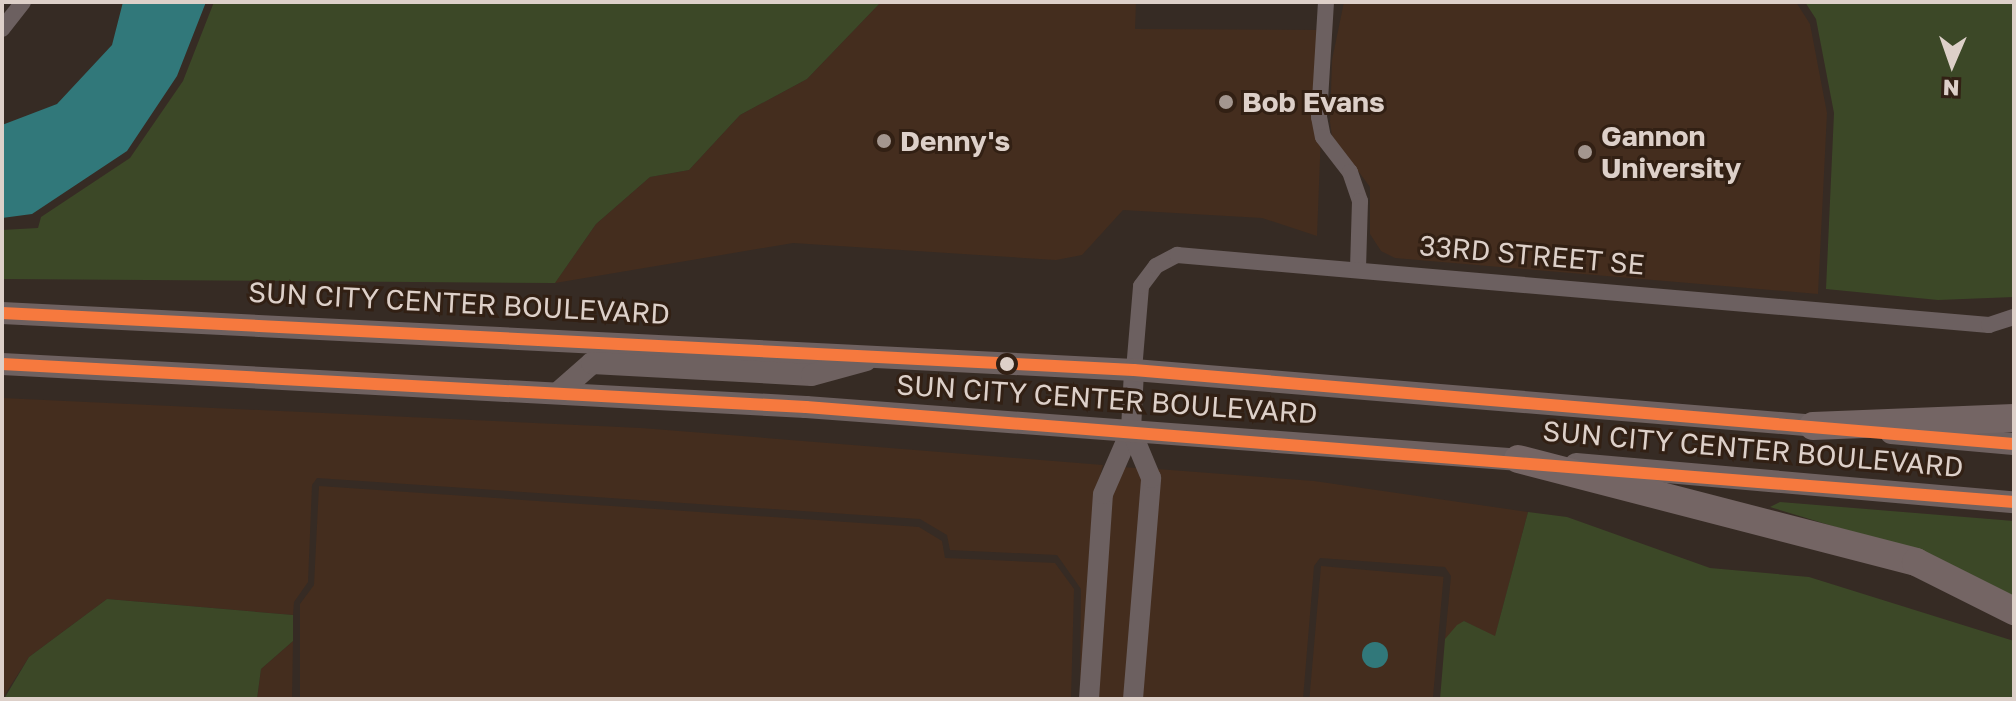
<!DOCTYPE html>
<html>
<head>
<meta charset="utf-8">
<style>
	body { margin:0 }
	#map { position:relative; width:2016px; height:701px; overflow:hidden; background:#362b24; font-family:"Golos Text",sans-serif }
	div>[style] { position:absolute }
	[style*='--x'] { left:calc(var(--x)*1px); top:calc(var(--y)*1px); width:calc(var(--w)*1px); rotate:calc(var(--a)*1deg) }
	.built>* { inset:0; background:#442d1e; transform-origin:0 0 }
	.green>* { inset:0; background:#3c4827 }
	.water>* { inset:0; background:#31787a }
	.round { border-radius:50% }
	.minor>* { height:16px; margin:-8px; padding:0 8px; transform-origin:8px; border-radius:8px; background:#6c6060 }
	.tertiary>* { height:20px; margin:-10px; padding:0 10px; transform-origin:10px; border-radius:10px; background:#6c6060 }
	.secondary>* { height:22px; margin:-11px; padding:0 11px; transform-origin:11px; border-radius:11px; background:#6e6160 }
	.motorway>* { height:28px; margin:-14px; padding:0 14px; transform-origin:14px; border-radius:14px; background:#746564 }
	.bus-1>* { height:12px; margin:-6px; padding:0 6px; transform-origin:6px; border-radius:6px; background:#f6793e }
	.dots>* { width:22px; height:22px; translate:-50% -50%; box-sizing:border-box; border:4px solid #322014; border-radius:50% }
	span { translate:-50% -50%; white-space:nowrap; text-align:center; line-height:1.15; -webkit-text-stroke:6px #322014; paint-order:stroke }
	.poi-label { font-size:28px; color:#ddd0c9; font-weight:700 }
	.left { translate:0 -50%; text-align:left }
	.street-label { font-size:28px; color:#ddd0c9 }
	.frame { position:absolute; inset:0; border:4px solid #ddd0c9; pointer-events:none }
	.north { position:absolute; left:1912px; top:24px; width:80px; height:80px; -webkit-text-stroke:6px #322014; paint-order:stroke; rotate:182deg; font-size:22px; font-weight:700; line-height:32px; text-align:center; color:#ddd0c9 }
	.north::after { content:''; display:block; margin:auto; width:28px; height:36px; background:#ddd0c9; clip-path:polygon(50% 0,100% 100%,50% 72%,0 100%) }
</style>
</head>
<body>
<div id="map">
	<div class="built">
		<i style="clip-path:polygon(881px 2px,1136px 2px,1135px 29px,1325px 30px,1317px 236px,1262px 218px,1123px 210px,1082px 255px,1056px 260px,793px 243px,555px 283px,596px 224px,650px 177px,689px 170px,740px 115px,807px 79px)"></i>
		<i style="clip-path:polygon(1344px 2px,1796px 2px,1810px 24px,1827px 113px,1818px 294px,1395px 258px,1381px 251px,1370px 234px,1370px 187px,1332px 136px,1330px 122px,1332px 60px)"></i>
		<i style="clip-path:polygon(2px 398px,641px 428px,1103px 465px,1095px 494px,1080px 699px,1081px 589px,1057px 555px,950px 550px,947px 535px,920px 519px,317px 478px,312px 485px,308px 582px,294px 602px,293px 615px,107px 599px,29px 657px,2px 699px)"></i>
		<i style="clip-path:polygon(1121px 467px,1137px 468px,1142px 480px,1125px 699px,1097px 699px,1112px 496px)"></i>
		<i style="clip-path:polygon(1157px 469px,1314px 481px,1528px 512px,1495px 637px,1464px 621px,1445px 639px,1451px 576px,1445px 567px,1320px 558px,1314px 566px,1303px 699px,1142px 699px)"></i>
		<i style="clip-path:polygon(319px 486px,919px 527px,942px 541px,945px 558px,1055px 563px,1074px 589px,1071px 699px,300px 699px,300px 604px,314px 585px)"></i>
		<i style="left:1321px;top:566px;width:123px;height:133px;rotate:5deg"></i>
		<i style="clip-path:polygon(293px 641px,292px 699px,257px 699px,261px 669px)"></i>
	</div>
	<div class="green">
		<i style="clip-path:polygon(214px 2px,881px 2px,807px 79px,740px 115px,689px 170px,650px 177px,596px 224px,555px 283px,2px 279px,2px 230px,38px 228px,41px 217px,130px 158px,183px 81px)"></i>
		<i style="clip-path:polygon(1805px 2px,2014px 2px,2014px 297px,1938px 300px,1826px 289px,1834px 113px,1816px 19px)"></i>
		<i style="clip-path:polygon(1780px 502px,2014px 521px,2014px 600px,1882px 541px,1770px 507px)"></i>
		<i style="clip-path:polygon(1528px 512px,1567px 517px,1710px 568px,1809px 577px,2014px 641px,2014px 699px,1440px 699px,1445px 639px,1457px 625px,1464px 621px,1495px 636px)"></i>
		<i style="clip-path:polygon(107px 599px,293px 615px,293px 641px,261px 669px,257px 699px,4px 699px,29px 657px)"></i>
	</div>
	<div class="water">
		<i style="clip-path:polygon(123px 2px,206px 2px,177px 76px,127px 151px,32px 214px,2px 218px,2px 125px,57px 104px,112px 45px)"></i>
		<i class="round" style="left:1362px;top:642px;width:26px;height:26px"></i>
	</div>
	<div class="minor">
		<i style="--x:1326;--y:2;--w:115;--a:93.5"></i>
		<i style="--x:1319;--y:117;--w:20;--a:79"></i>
		<i style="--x:1323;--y:137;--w:44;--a:52.4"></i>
		<i style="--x:1350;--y:172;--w:31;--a:71"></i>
		<i style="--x:1360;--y:201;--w:66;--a:91.7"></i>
		<i style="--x:2;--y:29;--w:34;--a:-52"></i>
		<i style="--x:1134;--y:370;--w:84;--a:-85.2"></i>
		<i style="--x:1141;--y:286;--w:25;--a:-53"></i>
		<i style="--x:1156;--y:266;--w:24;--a:-28"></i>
		<i style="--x:1177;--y:255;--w:815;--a:4.93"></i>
		<i style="--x:1989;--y:325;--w:26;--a:-18"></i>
	</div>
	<div class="tertiary">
		<i style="--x:1089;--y:699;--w:205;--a:-86.1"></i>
		<i style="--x:1103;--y:494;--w:70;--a:-66.4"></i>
		<i style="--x:1133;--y:699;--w:222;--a:-85.3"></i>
		<i style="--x:1151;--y:478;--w:52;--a:-112.6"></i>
		<i style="--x:1131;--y:430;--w:60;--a:-87.1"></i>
	</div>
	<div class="secondary">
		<i style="--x:2;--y:313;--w:1133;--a:2.88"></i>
		<i style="--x:1134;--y:370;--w:697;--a:4.69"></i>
		<i style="--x:2;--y:364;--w:805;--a:3.06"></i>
		<i style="--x:806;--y:407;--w:730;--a:4.24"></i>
		<i style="--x:559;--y:392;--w:44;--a:-41.3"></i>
		<i style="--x:592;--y:363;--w:220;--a:3.1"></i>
		<i style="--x:812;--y:375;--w:56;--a:-15.5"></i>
		<i style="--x:1891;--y:433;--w:123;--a:5.1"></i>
		<i style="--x:1576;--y:464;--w:440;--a:5"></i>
	</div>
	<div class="motorway">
		<i style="--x:1813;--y:426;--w:201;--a:-2.3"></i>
		<i style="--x:1518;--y:459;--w:411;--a:14.5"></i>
		<i style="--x:1916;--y:562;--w:110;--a:26.6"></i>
	</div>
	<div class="bus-1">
		<i style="--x:2;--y:313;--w:1133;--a:2.88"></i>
		<i style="--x:1134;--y:370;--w:883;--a:4.81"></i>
		<i style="--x:2;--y:364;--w:805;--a:3.06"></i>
		<i style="--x:806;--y:407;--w:1212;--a:4.5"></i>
	</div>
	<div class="dots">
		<i style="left:1226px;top:102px;background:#a3968f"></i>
		<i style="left:884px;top:141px;background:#a3968f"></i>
		<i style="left:1585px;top:152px;background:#a3968f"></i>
		<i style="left:1007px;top:364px;background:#ddd0c9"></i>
	</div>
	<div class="poi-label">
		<span class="left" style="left:1242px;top:102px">Bob Evans</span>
		<span class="left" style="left:1601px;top:152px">Gannon<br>University</span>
		<span class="left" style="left:900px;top:141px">Denny's</span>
	</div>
	<div class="street-label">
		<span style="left:1532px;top:255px;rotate:5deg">33RD STREET SE</span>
		<span style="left:459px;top:303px;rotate:3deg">SUN CITY CENTER BOULEVARD</span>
		<span style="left:1107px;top:399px;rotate:4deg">SUN CITY CENTER BOULEVARD</span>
		<span style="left:1753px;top:449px;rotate:5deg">SUN CITY CENTER BOULEVARD</span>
	</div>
	<div class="frame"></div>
	<div class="north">N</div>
</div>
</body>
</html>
